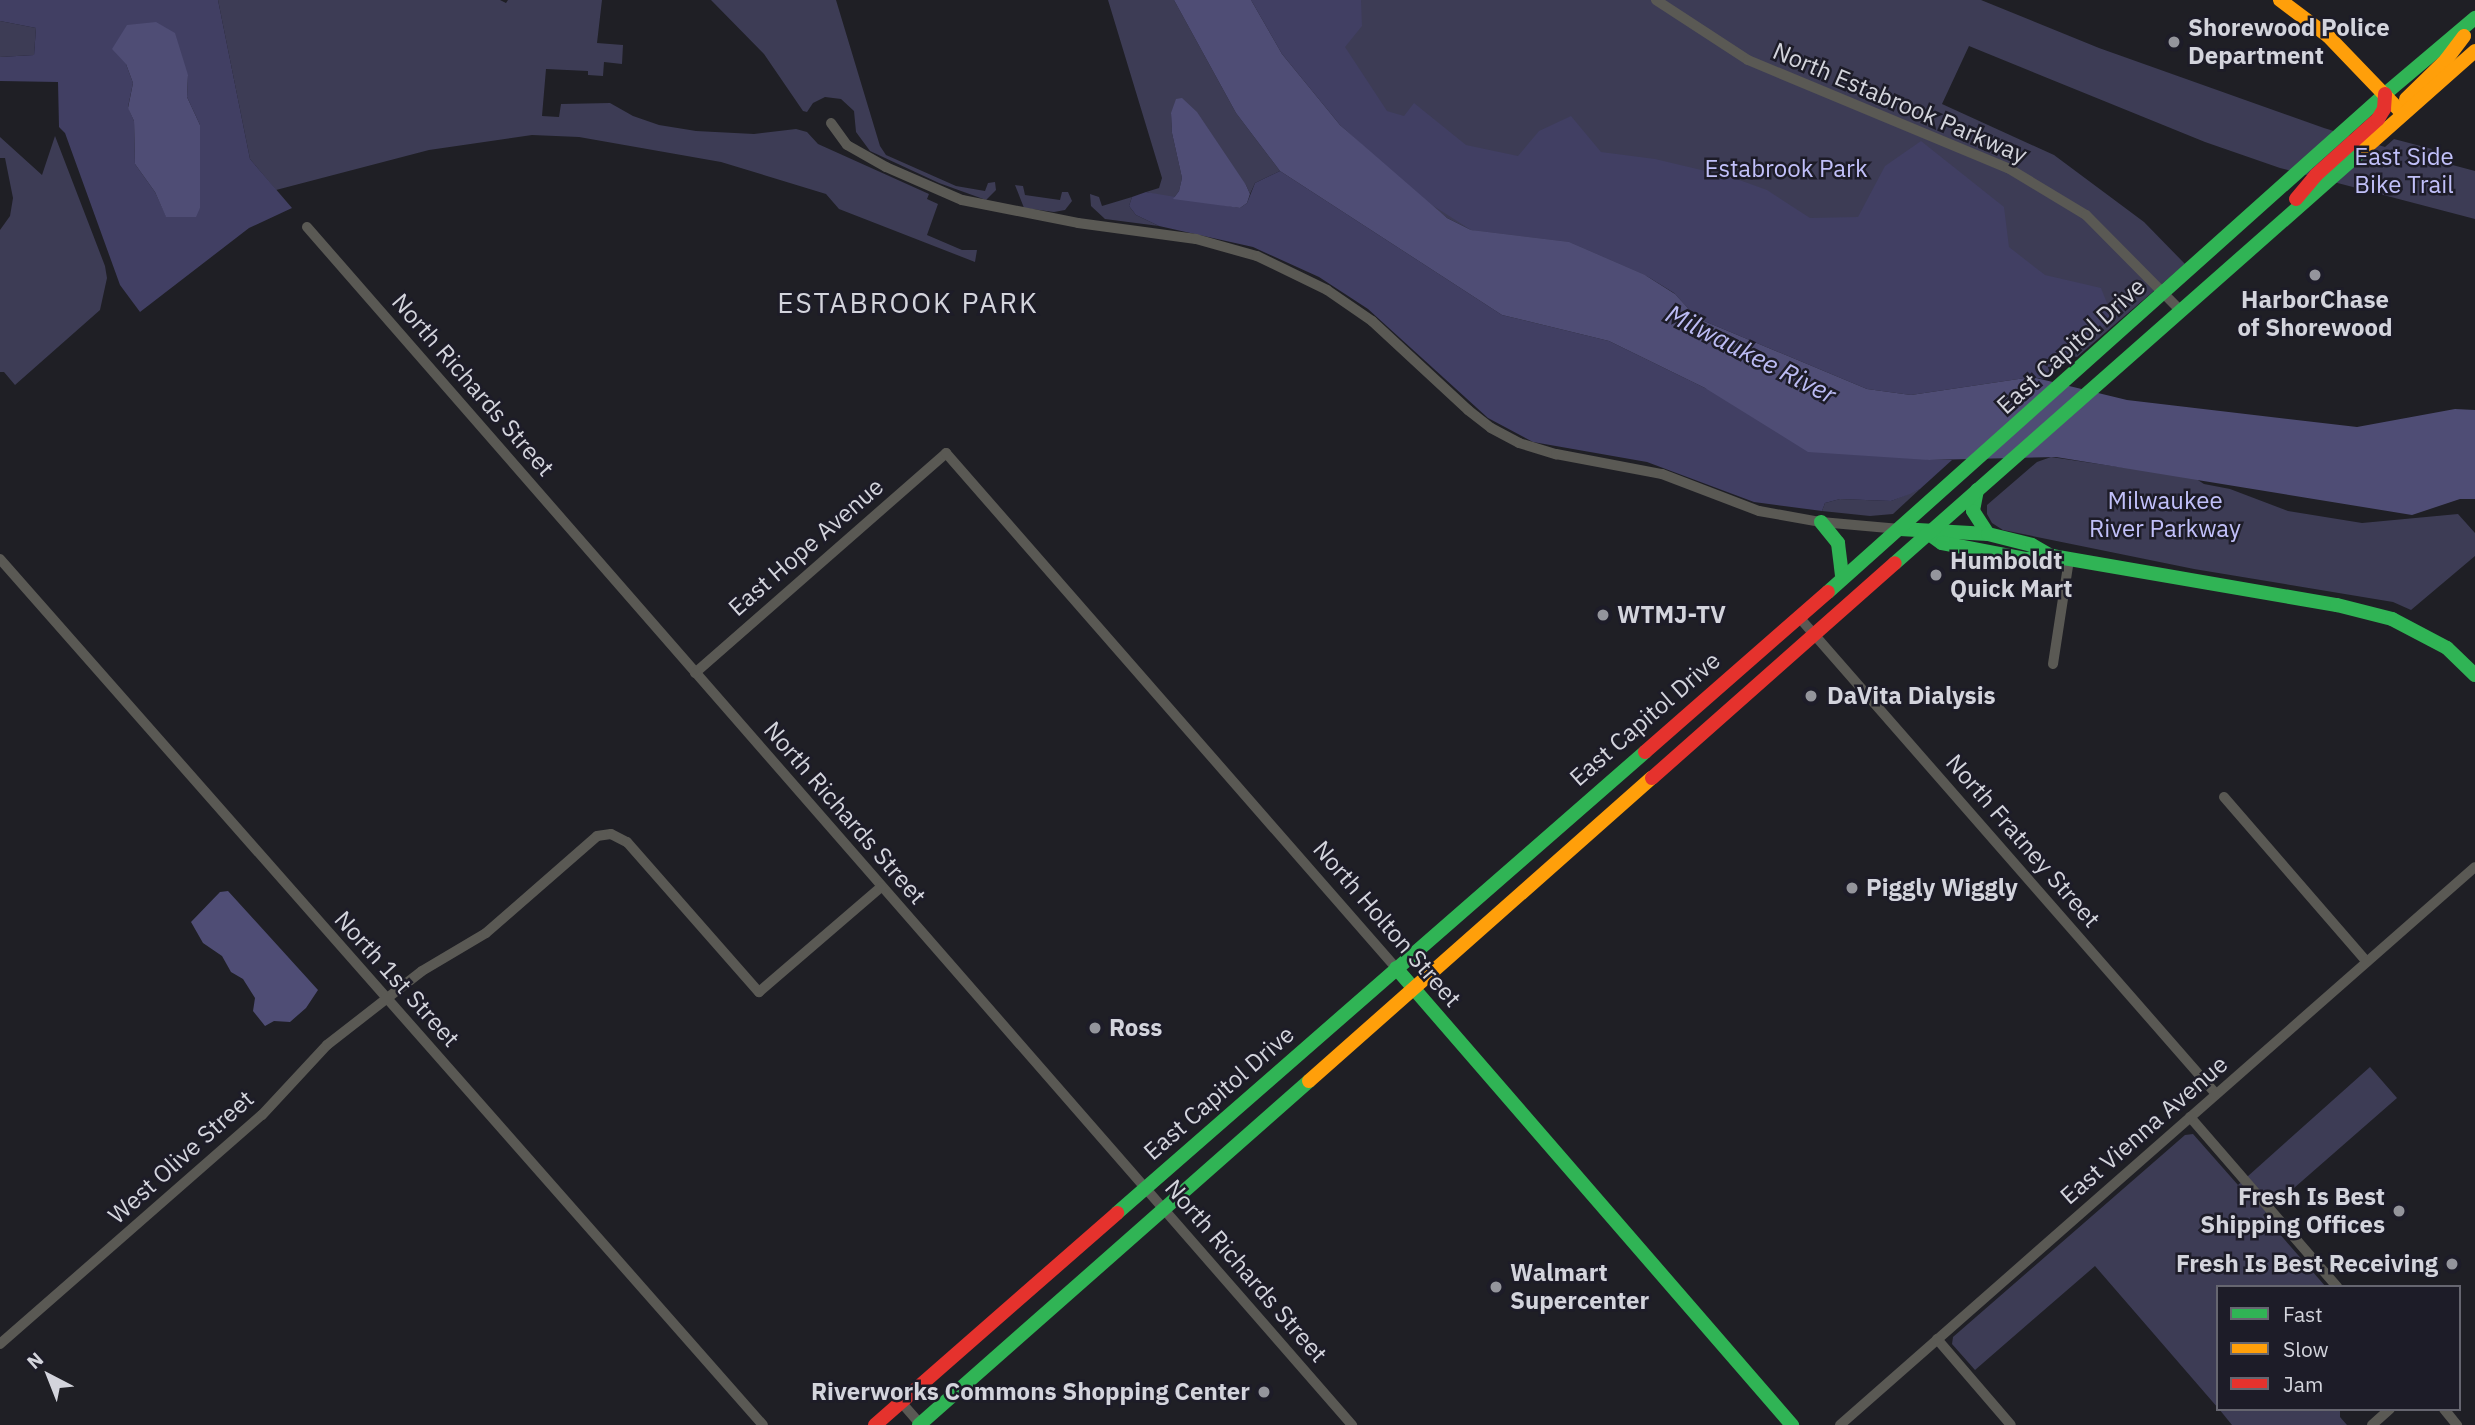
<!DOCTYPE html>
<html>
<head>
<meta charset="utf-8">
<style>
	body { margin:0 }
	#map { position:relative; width:2475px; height:1425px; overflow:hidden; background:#1f1f25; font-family:"IBM Plex Sans",sans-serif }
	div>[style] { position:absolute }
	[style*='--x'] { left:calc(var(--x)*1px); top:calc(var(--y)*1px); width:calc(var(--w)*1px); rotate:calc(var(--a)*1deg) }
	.green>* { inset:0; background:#3d3c55 }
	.forest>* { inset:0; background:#413f63 }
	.water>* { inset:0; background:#4f4d75 }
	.street>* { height:10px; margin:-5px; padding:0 5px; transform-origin:5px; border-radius:5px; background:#5a5954 }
	.fast>* { height:14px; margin:-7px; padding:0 7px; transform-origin:7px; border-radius:7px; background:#30b455 }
	.slow>* { height:14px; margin:-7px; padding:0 7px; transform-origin:7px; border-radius:7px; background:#ff9f0a }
	.jam>* { height:14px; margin:-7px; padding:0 7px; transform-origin:7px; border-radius:7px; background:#e5322d }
	.dots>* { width:19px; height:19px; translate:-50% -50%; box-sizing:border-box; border:4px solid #1d1c28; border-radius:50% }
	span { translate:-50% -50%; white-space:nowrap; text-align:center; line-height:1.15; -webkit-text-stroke:5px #1d1c28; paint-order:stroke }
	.poi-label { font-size:24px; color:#d3d4dc; font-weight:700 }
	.left { translate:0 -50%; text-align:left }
	.right { translate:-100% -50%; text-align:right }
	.street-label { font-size:24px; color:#d3d4dc }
	.park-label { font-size:24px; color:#c1c0f9 }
	.water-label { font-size:26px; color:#bbbbf3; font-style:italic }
	.quarter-label { font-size:28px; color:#d3d4dc; letter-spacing:2px }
	.legend { position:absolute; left:2216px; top:1285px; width:245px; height:126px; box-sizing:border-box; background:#1d1c28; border:2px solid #666670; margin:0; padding:9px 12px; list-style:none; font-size:21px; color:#d3d4dc }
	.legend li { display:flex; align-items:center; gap:14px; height:35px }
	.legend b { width:35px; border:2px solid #666670 }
	.north { position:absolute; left:14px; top:1341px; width:70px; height:70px; -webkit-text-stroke:5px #1d1c28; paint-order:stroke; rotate:318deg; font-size:19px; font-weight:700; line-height:28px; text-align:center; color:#d3d4dc }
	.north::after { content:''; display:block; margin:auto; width:24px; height:32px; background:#d3d4dc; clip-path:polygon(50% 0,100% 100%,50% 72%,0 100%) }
</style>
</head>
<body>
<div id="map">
	<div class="green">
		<i style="clip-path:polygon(218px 0,500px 0,506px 3px,508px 0,602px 0,597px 43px,623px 45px,622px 64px,604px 62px,603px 76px,588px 75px,588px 71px,546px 69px,542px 116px,559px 117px,561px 104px,610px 103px,633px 116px,659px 125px,696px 131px,754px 134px,796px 129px,807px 132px,818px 144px,929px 194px,927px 199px,938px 204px,927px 235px,962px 250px,977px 250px,975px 262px,839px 209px,826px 194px,721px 162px,579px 137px,532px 135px,429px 150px,276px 190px,250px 159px)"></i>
		<i style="clip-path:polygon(711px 0,836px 0,880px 146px,886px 155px,956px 186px,985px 191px,988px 183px,995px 182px,996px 190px,986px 200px,939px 183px,870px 151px,856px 132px,854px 111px,841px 99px,825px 97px,813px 103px,807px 112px,803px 111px,764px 54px)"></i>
		<i style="clip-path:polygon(1108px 0,1174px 0,1236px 113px,1280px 171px,1255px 183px,1250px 194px,1246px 185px,1171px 113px,1172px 133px,1182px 178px,1179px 191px,1173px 199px,1146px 192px,1159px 188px,1162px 178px)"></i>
		<i style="clip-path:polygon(1251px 0,1981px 0,2099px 48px,2324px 128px,2385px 147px,2394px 139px,2432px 149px,2430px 159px,2475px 171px,2475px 219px,2280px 168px,2205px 142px,1969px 46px,1942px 104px,2054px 155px,2144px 222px,2185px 264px,2077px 357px,2072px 356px,2045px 379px,2032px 377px,1471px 230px,1447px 218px,1421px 198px)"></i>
		<i style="clip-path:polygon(0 21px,36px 28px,34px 55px,0 57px)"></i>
		<i style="clip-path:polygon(55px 136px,105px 266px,107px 278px,100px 310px,15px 385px,4px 372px,0 372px,0 230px,10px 216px,13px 198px,5px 158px,0 158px,0 137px,42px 175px)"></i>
		<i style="clip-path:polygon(1015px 185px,1023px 186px,1025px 195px,1060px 200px,1062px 192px,1068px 192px,1072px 201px,1065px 210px,1054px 212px,1024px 208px)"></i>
		<i style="clip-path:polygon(1090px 194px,1099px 197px,1102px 206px,1132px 197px,1129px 206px,1136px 215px,1159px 226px,1105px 219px,1091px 206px)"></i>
		<i style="clip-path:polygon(2051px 457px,2119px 467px,2184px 471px,2204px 484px,2230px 489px,2288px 511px,2362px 523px,2458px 514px,2475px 533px,2475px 556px,2411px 610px,2393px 602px,2194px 569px,2003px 530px,1992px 523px,1987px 514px,1987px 505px,2037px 462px)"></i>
		<i style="clip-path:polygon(1920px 489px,1893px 514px,1870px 516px,1822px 511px,1825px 503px,1840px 499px,1891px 501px)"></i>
		<i style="clip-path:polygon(2370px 1067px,2397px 1098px,2263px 1215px,2326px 1287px,2218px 1287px,2218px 1408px,2095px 1266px,1975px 1370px,1952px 1344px,1953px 1337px,2185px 1135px,2193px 1134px,2238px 1185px)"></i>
		<i style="clip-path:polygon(2219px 1409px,2340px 1409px,2340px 1417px,2347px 1425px,2232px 1425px)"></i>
	</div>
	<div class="forest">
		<i style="clip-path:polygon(evenodd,0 0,218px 0,250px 159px,292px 208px,249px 228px,140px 312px,120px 285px,65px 133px,59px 127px,58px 82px,0 81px,0 57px,34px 55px,36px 28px,0 21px,0 0,126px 64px,188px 75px,187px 97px,200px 125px,200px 208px,166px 216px,155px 192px,135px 164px,134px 121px,128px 107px,133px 83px,126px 64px)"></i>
		<i style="clip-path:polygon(1251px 0,1361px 0,1362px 26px,1345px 47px,1387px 111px,1404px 116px,1414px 103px,1466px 145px,1518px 156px,1539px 131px,1571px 116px,1601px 152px,1655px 159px,1731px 177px,1767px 190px,1810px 218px,1858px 217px,1885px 166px,1921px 141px,2004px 207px,2009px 247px,2045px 275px,2101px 288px,2113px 318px,2045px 379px,2032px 377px,1911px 395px,1867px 389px,1697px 318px,1674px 293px,1645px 275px,1569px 242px,1471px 230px,1421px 198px,1340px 125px,1282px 54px)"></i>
		<i style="clip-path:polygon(1280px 171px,1502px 315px,1609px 341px,1705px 388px,1929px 460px,1952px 460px,1920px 489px,1910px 494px,1891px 501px,1840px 499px,1825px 503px,1822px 511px,1754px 502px,1647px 462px,1533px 442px,1488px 418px,1368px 309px,1319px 277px,1253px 247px,1159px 226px,1136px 215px,1129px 206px,1132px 197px,1146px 192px,1240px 208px,1247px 203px,1255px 183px)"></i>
	</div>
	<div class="water">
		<i style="clip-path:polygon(1174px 0,1251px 0,1282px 54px,1340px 125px,1447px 218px,1471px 230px,1569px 242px,1645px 275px,1675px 294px,1697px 318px,1867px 389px,1911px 395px,2032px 377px,2127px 400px,2357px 427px,2455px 409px,2475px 410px,2475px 499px,2460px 499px,2412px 515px,2056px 457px,1929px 460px,1808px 452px,1705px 388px,1609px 341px,1502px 315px,1280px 171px,1236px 113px)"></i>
		<i style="clip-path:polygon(156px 22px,175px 33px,188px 75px,187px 97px,200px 125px,200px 208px,196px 217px,166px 217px,155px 192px,135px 164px,134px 121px,128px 108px,133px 83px,126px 64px,112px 49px,127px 25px)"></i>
		<i style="clip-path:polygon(1182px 98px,1197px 112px,1246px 185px,1250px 194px,1247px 203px,1240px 208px,1173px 199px,1179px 191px,1182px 178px,1172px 133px,1171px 113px,1176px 99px)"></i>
		<i style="clip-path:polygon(228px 891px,318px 990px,306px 1008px,290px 1022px,274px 1021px,265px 1026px,253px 1011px,255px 998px,243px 979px,231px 972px,222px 956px,203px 943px,191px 922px,220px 892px)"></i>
	</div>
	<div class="street">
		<i style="--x:1656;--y:0;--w:110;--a:33.1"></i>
		<i style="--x:1748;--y:60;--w:282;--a:22.6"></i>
		<i style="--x:2008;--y:168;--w:91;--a:31.1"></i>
		<i style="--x:2086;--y:215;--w:135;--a:45.3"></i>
		<i style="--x:831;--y:123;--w:27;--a:54"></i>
		<i style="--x:847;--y:145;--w:45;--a:29.4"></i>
		<i style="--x:886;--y:167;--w:83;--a:23.5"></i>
		<i style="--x:962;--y:200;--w:118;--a:11.2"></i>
		<i style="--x:1078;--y:223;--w:119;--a:7.7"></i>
		<i style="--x:1196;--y:239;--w:63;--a:15.6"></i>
		<i style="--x:1257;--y:256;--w:78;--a:25.9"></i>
		<i style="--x:1327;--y:290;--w:55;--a:34.6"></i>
		<i style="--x:1372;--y:321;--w:131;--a:42.8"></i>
		<i style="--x:1468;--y:410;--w:29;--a:38"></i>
		<i style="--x:1491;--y:428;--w:32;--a:28"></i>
		<i style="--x:1519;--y:443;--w:39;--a:17"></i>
		<i style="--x:1556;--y:454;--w:108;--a:10.7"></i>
		<i style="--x:1662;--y:474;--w:104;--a:20.9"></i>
		<i style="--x:1759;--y:511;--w:63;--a:10.1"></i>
		<i style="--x:1821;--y:522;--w:79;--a:5.1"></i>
		<i style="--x:307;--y:227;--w:1590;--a:48.9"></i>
		<i style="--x:0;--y:559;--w:1154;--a:48.62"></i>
		<i style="--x:1798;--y:616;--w:635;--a:48.83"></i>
		<i style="--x:2053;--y:664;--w:106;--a:-81.3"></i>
		<i style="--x:695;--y:673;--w:334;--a:-41.2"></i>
		<i style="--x:946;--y:453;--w:684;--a:48.85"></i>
		<i style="--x:2224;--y:797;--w:218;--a:49.1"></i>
		<i style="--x:2190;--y:1117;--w:225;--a:49.1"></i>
		<i style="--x:1937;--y:1339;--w:113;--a:49.3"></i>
		<i style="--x:0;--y:1344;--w:348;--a:-41.2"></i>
		<i style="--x:262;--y:1115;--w:96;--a:-47.1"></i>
		<i style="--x:327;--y:1045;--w:120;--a:-37.9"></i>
		<i style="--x:422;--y:971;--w:74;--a:-30.7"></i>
		<i style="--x:486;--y:933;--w:147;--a:-41.1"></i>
		<i style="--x:597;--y:836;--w:14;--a:-8"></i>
		<i style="--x:611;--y:834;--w:18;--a:27"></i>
		<i style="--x:627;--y:842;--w:200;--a:48.7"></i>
		<i style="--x:759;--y:992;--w:161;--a:-40.7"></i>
		<i style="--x:901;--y:1402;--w:30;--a:49"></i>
		<i style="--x:2444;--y:1409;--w:21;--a:51"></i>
		<i style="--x:1840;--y:1425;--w:845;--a:-41.31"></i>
		<i style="--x:2372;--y:1425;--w:24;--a:-42"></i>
	</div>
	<div class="fast">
		<i style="--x:1977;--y:490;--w:21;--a:101"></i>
		<i style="--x:1973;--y:511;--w:27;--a:57"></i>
		<i style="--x:1821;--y:522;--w:27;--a:51"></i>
		<i style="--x:1838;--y:543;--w:35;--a:83"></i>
		<i style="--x:1900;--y:529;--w:88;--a:3.3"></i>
		<i style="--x:1988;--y:534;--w:45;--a:14"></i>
		<i style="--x:2032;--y:545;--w:22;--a:30"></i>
		<i style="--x:1928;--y:533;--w:17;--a:36"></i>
		<i style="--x:1942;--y:543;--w:86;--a:10.8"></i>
		<i style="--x:2026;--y:559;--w:26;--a:-7"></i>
		<i style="--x:2052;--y:556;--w:289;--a:9.8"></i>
		<i style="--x:2337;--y:605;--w:57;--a:14.3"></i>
		<i style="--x:2392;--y:619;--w:62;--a:27.8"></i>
		<i style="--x:2447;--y:648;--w:39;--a:44"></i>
		<i style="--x:1895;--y:563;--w:623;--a:-41.42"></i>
		<i style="--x:1828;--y:592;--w:747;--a:-41.8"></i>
		<i style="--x:2385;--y:94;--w:118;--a:-40.2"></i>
		<i style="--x:1396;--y:968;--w:605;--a:49.09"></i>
		<i style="--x:1117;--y:1213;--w:701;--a:-41.12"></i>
		<i style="--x:919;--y:1425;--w:520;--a:-41.41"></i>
	</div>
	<div class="slow">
		<i style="--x:2280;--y:0;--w:60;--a:36.9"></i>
		<i style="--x:2328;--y:36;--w:108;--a:46.1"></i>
		<i style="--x:2406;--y:99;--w:56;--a:-44.3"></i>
		<i style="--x:2446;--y:60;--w:30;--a:-53"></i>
		<i style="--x:2362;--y:151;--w:151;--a:-41.5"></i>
		<i style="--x:1309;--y:1081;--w:458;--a:-41.5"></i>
	</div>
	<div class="jam">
		<i style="--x:2296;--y:199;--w:31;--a:-50"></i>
		<i style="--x:2316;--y:175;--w:84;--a:-42.1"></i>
		<i style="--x:2378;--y:119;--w:12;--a:-59"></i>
		<i style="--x:2384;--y:109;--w:15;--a:-86"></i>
		<i style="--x:1645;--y:752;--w:243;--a:-41.2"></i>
		<i style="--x:1652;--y:778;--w:324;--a:-41.5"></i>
		<i style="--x:875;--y:1425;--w:322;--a:-41.2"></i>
	</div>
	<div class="dots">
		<i style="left:2174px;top:42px;background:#94959c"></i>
		<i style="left:2315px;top:275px;background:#94959c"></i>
		<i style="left:1936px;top:575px;background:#94959c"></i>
		<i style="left:1603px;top:615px;background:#94959c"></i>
		<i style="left:1811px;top:696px;background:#94959c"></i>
		<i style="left:1852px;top:888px;background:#94959c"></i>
		<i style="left:1095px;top:1028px;background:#94959c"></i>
		<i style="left:2399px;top:1211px;background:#94959c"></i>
		<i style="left:2452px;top:1264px;background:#94959c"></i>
		<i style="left:1496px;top:1287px;background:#94959c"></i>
		<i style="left:1264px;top:1392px;background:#94959c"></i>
	</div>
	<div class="poi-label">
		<span class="left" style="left:2188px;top:42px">Shorewood Police<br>Department</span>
		<span style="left:2315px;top:314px">HarborChase<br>of Shorewood</span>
		<span class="left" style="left:1950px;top:575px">Humboldt<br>Quick Mart</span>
		<span class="left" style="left:1617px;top:615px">WTMJ-TV</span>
		<span class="left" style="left:1827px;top:696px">DaVita Dialysis</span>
		<span class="left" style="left:1866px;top:888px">Piggly Wiggly</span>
		<span class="left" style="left:1109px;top:1028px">Ross</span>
		<span class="right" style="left:2385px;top:1211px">Fresh Is Best<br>Shipping Offices</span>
		<span class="right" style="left:2438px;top:1264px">Fresh Is Best Receiving</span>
		<span class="left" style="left:1510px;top:1287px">Walmart<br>Supercenter</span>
		<span class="right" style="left:1250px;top:1392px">Riverworks Commons Shopping Center</span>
	</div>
	<div class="street-label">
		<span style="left:1900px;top:103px;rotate:23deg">North Estabrook Parkway</span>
		<span style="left:2071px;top:346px;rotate:-42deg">East Capitol Drive</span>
		<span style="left:473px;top:385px;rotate:49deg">North Richards Street</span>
		<span style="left:806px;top:547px;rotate:-41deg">East Hope Avenue</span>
		<span style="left:1645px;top:719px;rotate:-41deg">East Capitol Drive</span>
		<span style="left:845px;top:813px;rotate:49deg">North Richards Street</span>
		<span style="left:2023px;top:841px;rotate:49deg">North Fratney Street</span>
		<span style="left:1387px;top:924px;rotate:49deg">North Holton Street</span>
		<span style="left:397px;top:979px;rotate:48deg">North 1st Street</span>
		<span style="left:1219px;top:1093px;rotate:-41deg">East Capitol Drive</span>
		<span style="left:2144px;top:1130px;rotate:-41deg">East Vienna Avenue</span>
		<span style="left:181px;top:1157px;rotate:-42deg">West Olive Street</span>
		<span style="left:1246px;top:1271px;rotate:49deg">North Richards Street</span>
	</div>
	<div class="park-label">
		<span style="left:2404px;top:171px">East Side<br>Bike Trail</span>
		<span style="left:1786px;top:169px">Estabrook Park</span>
		<span style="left:2165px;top:515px">Milwaukee<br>River Parkway</span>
	</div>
	<div class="water-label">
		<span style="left:1751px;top:354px;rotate:27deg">Milwaukee River</span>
	</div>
	<div class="quarter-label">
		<span style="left:908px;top:303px">ESTABROOK PARK</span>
	</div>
	<ul class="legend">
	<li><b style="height:9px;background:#30b455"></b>Fast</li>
	<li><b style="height:9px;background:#ff9f0a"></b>Slow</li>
	<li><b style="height:9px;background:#e5322d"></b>Jam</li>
	</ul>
	<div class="north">N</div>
</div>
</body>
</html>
